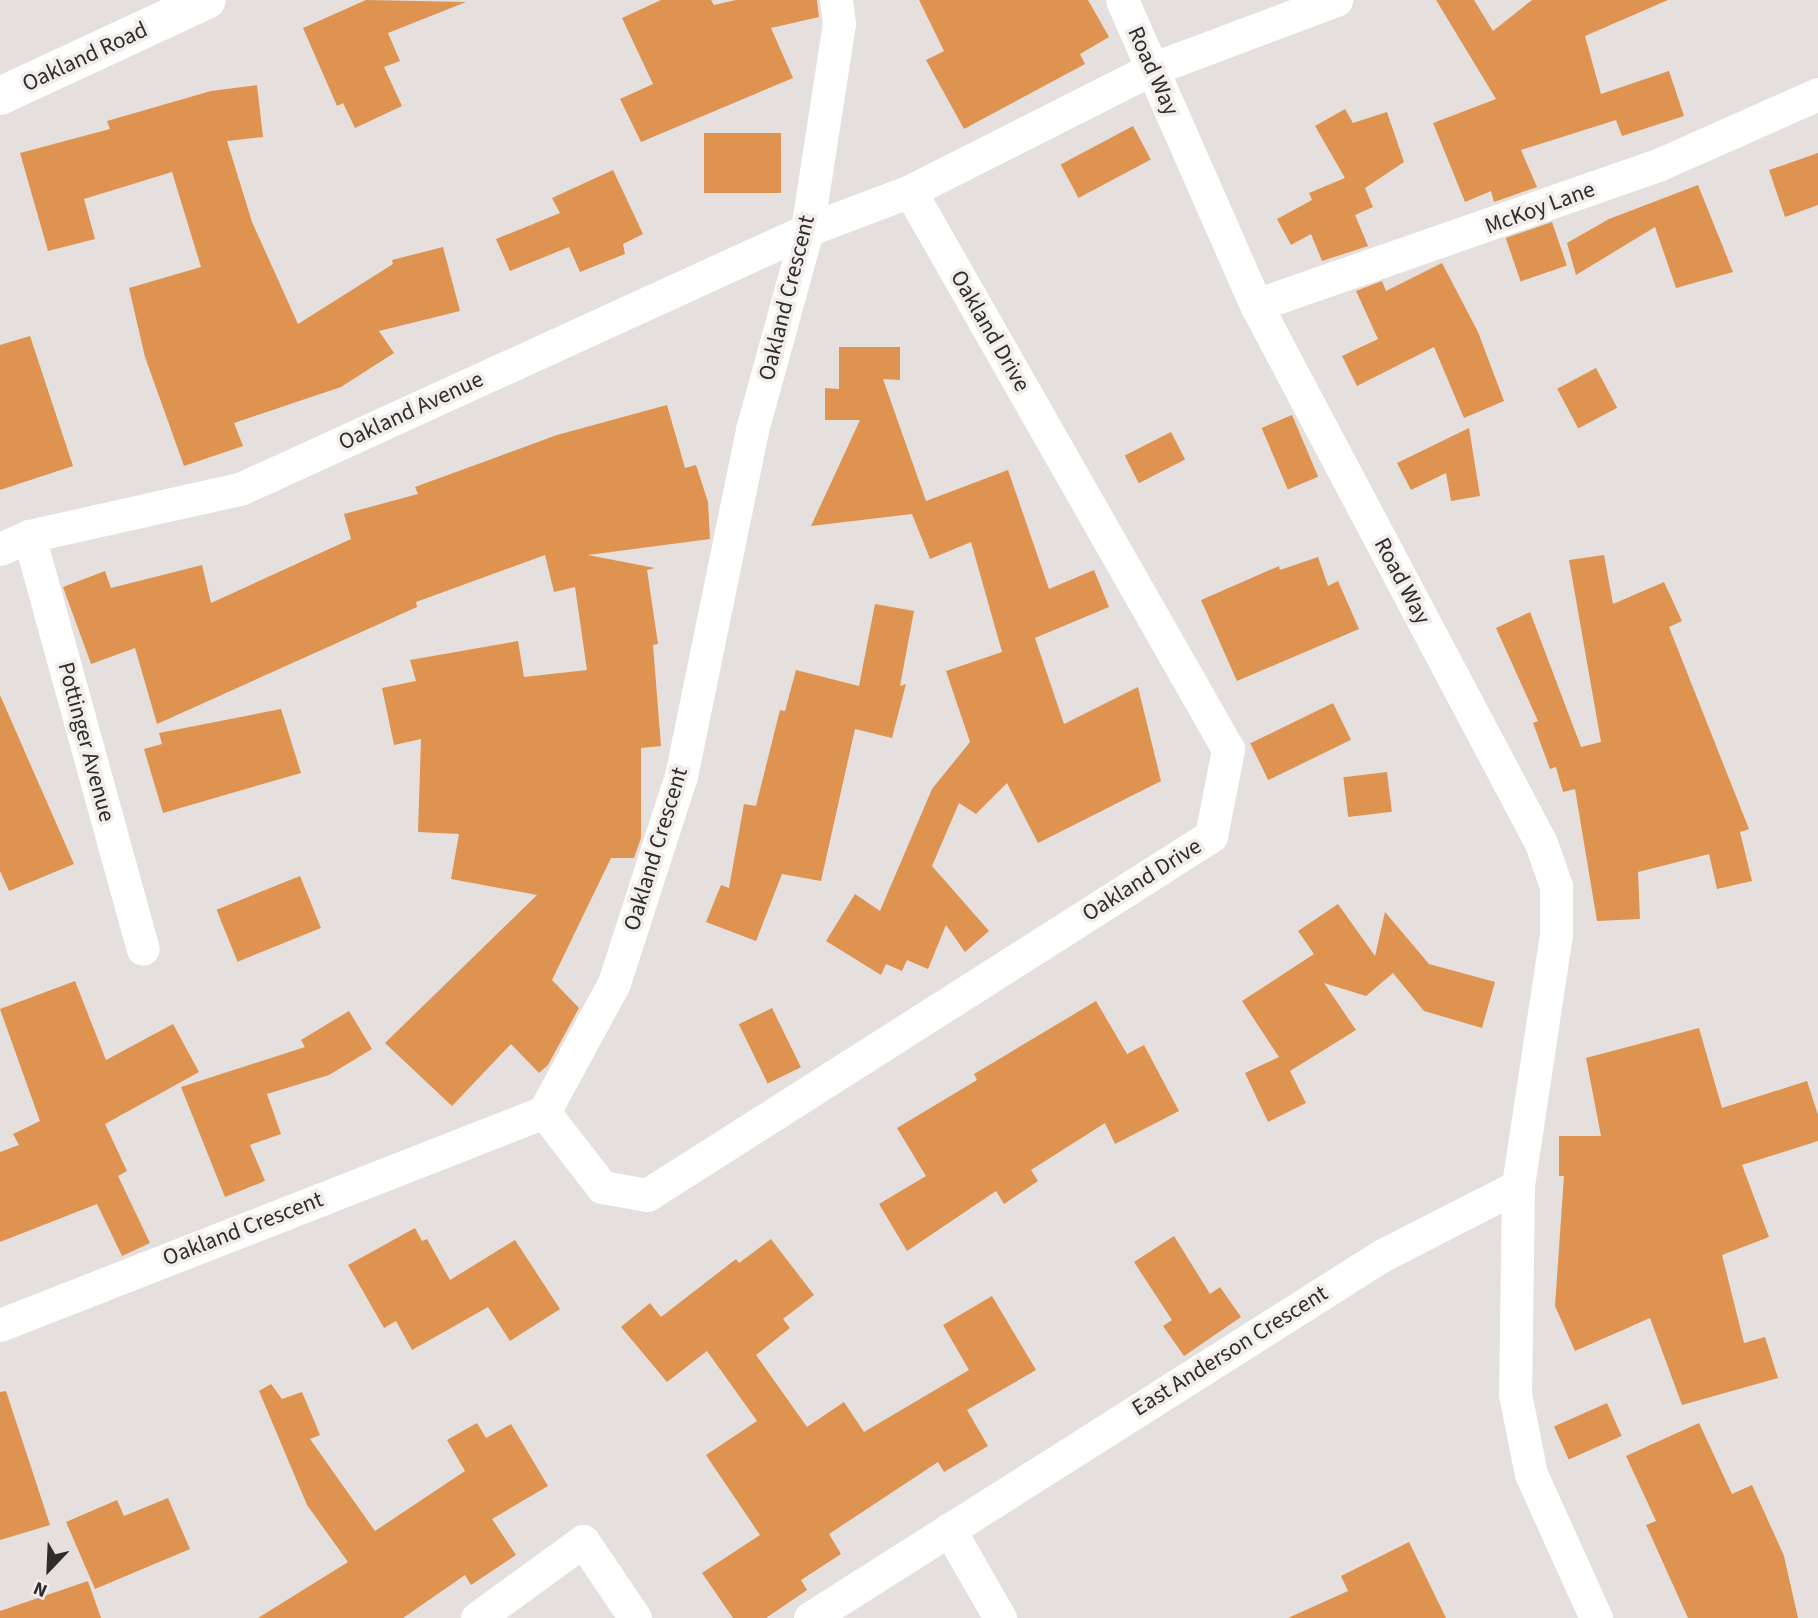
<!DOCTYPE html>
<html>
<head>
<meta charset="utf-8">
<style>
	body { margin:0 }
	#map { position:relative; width:1818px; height:1618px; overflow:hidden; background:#e5e0dd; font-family:"Source Sans 3",sans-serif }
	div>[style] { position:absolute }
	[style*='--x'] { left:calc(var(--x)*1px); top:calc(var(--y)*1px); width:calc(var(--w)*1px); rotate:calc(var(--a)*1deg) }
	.building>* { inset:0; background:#de9351; transform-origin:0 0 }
	.minor>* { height:33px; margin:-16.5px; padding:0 16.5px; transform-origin:16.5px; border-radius:16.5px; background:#fff }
	.tertiary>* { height:38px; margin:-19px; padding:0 19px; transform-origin:19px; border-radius:19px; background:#fff }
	span { translate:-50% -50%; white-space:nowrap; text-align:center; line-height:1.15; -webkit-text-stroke:7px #f2edea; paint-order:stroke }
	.street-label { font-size:23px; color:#2f2d2c }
	.north { position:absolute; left:14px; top:1534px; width:70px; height:70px; -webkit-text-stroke:5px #f2edea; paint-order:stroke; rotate:203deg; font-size:19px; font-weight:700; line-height:28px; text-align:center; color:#2f2d2c }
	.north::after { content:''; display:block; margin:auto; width:24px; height:32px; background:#2f2d2c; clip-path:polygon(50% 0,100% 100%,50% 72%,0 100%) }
</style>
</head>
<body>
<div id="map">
	<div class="building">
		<i style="clip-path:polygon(366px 0,466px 2px,388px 33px,400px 61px,384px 67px,402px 106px,355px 128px,343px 103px,337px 106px,303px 28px)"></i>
		<i style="clip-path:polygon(661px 0,711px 0,714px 5px,736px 0,817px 0,819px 17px,771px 28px,793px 78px,641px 142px,620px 99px,653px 84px,622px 18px)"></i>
		<i style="clip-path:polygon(919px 0,1088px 0,1109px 37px,1080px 54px,1085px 64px,964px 129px,926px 60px,944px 51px)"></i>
		<i style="clip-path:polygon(1436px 0,1474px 0,1493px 31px,1532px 0,1668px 0,1585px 36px,1601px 94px,1669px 71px,1684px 116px,1622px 136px,1616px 120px,1521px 150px,1537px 187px,1494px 202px,1491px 191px,1465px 202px,1433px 123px,1496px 99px)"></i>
		<i style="clip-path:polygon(257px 85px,263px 137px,227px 141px,252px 222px,298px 324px,393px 264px,392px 260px,443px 247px,460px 311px,379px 331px,394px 353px,341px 387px,234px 423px,243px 446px,184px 466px,145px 357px,129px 288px,201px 267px,172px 172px,84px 199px,95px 239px,48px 251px,20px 153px,110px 129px,107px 121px,211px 91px)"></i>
		<i style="clip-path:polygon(1345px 109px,1353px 123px,1387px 112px,1404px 162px,1365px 188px,1373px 207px,1355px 215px,1368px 246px,1322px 261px,1311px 234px,1291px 245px,1277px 219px,1312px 200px,1309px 193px,1345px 178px,1315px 126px)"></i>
		<i style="left:1133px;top:126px;width:38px;height:82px;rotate:62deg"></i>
		<i style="left:781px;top:133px;width:60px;height:77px;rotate:90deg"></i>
		<i style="clip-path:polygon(1818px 153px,1818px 205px,1785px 217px,1769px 170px)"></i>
		<i style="clip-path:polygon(613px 170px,643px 234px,623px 244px,625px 254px,580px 272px,569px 247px,510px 271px,496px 239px,560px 213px,552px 198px)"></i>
		<i style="clip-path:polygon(1698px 185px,1733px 272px,1676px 288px,1655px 227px,1576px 275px,1567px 243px,1609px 219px)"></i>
		<i style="left:1552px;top:222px;width:46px;height:49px;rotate:71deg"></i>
		<i style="clip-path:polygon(1442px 263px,1478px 332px,1504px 401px,1464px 418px,1434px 347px,1357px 386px,1342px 356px,1378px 339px,1356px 291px,1382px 281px,1386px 291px)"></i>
		<i style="clip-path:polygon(30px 336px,73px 466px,0 490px,0 345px)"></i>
		<i style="clip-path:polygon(839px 347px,900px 347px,900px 380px,883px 379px,926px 501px,1008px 470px,1049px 589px,1094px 570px,1109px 607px,1035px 638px,1064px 724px,1138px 687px,1161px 781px,1038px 843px,1007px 783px,976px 814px,959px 803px,932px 866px,989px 931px,965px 952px,946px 925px,928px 969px,907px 960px,902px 971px,886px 964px,881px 975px,826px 941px,855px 894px,880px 911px,932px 789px,970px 742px,946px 671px,1002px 652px,971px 542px,930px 559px,912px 514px,811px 526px,860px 420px,825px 420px,825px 388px,839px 389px)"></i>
		<i style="left:1596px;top:368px;width:45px;height:44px;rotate:62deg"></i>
		<i style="clip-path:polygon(667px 405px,685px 468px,696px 465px,708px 502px,710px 539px,588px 555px,655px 568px,647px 570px,658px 644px,653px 645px,661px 746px,641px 748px,641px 838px,634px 858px,611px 858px,552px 980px,579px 1008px,548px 1065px,539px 1073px,511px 1044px,452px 1106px,385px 1043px,537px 895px,451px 879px,459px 834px,418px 832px,421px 739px,394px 745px,382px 688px,416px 681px,410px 660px,518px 641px,524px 677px,587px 670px,575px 587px,554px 592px,545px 555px,416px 602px,417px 607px,157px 724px,135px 648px,91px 664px,63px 587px,105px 571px,111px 588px,202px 565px,211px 603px,351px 539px,344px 514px,418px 494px,415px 487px,557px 435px)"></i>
		<i style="left:1292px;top:415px;width:67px;height:33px;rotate:67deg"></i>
		<i style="clip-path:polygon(1469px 428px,1480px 496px,1451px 501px,1446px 473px,1411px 490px,1397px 463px)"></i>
		<i style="left:1171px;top:432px;width:31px;height:52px;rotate:63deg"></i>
		<i style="clip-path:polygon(1604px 555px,1613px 604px,1664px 582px,1682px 621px,1669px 627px,1749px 829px,1740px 832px,1752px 881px,1717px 889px,1709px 854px,1638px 872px,1640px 919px,1597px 921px,1575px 789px,1563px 792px,1556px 767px,1550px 769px,1533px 723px,1538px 721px,1496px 628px,1530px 612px,1581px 747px,1601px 742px,1569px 560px)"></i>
		<i style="clip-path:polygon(1318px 557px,1328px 586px,1338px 581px,1359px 629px,1237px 681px,1201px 600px,1279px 566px,1280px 570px)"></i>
		<i style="clip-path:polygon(875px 604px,914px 611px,900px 686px,906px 684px,892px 738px,855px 729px,821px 881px,782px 874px,756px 941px,706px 922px,721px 885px,729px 888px,744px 804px,756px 806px,780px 710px,785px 711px,796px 670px,859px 686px)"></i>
		<i style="clip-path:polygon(0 695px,74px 864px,9px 891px,0 871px)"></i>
		<i style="left:1333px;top:703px;width:41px;height:92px;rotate:64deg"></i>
		<i style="clip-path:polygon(281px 709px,301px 773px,163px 813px,144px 749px,162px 744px,159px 733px)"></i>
		<i style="left:1387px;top:772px;width:40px;height:44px;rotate:83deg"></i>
		<i style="left:300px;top:876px;width:56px;height:90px;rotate:68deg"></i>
		<i style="clip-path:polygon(1338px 904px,1375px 956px,1385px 912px,1429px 964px,1495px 982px,1482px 1028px,1424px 1011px,1393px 973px,1366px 996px,1324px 983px,1356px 1030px,1290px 1071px,1306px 1103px,1268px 1122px,1245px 1073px,1279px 1057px,1242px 1001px,1314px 954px,1298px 931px)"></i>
		<i style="clip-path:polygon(75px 981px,106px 1060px,173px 1024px,199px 1072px,105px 1124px,127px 1171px,118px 1176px,150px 1243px,122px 1256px,97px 1204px,0 1242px,0 1152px,19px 1145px,13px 1134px,40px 1121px,0 1009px)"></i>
		<i style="clip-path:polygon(1096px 1001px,1127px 1054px,1144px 1045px,1179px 1111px,1115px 1144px,1105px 1123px,1031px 1170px,1038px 1181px,1004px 1204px,996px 1191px,907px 1251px,879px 1204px,926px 1176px,897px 1128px,977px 1080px,974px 1074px)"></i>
		<i style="left:772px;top:1008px;width:66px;height:37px;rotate:64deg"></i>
		<i style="clip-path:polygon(349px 1011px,372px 1049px,329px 1075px,267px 1094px,281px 1134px,250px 1145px,265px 1181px,225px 1197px,181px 1087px,305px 1047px,301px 1040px)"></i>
		<i style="clip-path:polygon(1699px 1028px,1722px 1108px,1807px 1081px,1818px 1115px,1818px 1141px,1742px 1165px,1769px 1237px,1722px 1255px,1744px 1343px,1765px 1337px,1778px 1378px,1682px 1405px,1650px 1318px,1575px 1351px,1555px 1306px,1564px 1176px,1559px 1176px,1559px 1136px,1601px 1136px,1586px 1058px)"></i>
		<i style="clip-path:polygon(415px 1228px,422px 1241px,427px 1239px,450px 1280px,515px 1240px,560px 1309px,510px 1341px,488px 1307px,412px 1350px,396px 1321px,384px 1328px,348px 1265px)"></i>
		<i style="clip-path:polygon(1174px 1236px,1210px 1294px,1220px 1287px,1241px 1317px,1184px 1356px,1163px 1326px,1172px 1320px,1134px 1262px)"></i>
		<i style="clip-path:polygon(771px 1239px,814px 1295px,783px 1319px,790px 1328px,756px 1355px,807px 1427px,844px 1402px,864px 1432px,969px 1370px,943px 1325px,992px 1296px,1036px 1370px,967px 1410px,988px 1446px,944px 1472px,938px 1462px,829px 1534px,841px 1554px,801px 1580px,807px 1590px,766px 1618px,733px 1618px,702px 1573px,760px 1535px,706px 1455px,757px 1421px,707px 1351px,667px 1382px,621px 1327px,650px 1303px,661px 1317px,736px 1259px,739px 1263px)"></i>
		<i style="clip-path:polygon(271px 1384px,282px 1399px,302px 1392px,320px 1435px,310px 1439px,375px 1531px,465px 1471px,447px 1440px,477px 1423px,486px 1438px,511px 1424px,548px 1486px,492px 1519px,516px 1555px,471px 1585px,465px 1575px,403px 1618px,258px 1618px,348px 1562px,307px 1505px,259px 1391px)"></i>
		<i style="clip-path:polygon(6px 1391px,50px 1525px,0 1540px,0 1392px)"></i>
		<i style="left:1607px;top:1403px;width:36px;height:58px;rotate:66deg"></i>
		<i style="clip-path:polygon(1699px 1423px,1732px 1494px,1752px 1485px,1784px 1556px,1798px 1618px,1688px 1618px,1646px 1525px,1656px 1521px,1626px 1456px)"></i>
		<i style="clip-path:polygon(168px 1498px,190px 1549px,95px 1589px,66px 1522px,117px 1500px,124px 1516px)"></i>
		<i style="clip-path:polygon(1409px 1542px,1446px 1618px,1288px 1618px,1348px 1591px,1341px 1576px)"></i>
		<i style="clip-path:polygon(88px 1581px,101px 1618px,0 1618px,0 1611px)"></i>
	</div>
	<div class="minor">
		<i style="--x:1122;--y:0;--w:333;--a:66.3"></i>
		<i style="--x:1256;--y:305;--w:609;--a:62.09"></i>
		<i style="--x:1541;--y:843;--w:46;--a:70.8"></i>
		<i style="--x:1556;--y:886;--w:48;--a:90"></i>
		<i style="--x:1556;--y:934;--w:255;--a:98.6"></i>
		<i style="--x:1518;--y:1186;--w:208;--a:90.8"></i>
		<i style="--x:1515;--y:1394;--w:82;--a:78.7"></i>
		<i style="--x:1531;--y:1474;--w:158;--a:65.7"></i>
		<i style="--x:1256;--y:305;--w:426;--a:-19.2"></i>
		<i style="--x:1658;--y:165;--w:175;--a:-23.9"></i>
		<i style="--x:29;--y:536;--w:428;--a:74.6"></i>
		<i style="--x:0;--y:549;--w:32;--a:-24"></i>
		<i style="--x:29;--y:536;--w:216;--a:-12.6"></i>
		<i style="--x:240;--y:489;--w:623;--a:-24.55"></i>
		<i style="--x:807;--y:230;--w:110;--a:-20.7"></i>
		<i style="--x:910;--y:191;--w:271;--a:-26.8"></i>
		<i style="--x:1152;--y:69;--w:197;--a:-20.6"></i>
		<i style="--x:544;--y:1112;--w:95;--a:52.3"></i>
		<i style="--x:602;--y:1187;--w:46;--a:10.1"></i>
		<i style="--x:647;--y:1195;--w:669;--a:-32.48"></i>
		<i style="--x:1211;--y:836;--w:89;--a:-78.9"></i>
		<i style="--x:1228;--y:749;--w:642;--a:-119.68"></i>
		<i style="--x:0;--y:1325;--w:584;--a:-21.38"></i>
		<i style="--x:544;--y:1112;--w:147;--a:-61.5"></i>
		<i style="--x:614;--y:983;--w:218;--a:-72.1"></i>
		<i style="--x:681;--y:776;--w:353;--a:-78.4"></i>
		<i style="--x:752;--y:430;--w:207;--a:-74.6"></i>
		<i style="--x:807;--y:230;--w:208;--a:-81.2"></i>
		<i style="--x:839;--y:24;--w:24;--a:-97"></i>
		<i style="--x:949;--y:1529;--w:103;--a:60.2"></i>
		<i style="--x:477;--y:1618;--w:131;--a:-36"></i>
		<i style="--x:583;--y:1541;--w:93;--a:56"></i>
		<i style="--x:810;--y:1618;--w:676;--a:-32.37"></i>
		<i style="--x:1381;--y:1256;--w:154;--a:-27.1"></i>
	</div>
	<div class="tertiary">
		<i style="--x:0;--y:96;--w:228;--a:-24.9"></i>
	</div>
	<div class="street-label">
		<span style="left:85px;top:57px;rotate:-25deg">Oakland Road</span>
		<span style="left:1153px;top:71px;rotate:66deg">Road Way</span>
		<span style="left:1540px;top:208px;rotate:-20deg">McKoy Lane</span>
		<span style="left:787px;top:298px;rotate:-76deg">Oakland Crescent</span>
		<span style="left:990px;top:331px;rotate:60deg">Oakland Drive</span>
		<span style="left:411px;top:411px;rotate:-25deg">Oakland Avenue</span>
		<span style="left:1402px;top:581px;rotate:62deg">Road Way</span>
		<span style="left:86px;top:742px;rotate:75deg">Pottinger Avenue</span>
		<span style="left:656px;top:849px;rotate:-73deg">Oakland Crescent</span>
		<span style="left:1142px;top:880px;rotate:-32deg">Oakland Drive</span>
		<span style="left:243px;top:1229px;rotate:-21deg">Oakland Crescent</span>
		<span style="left:1230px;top:1351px;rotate:-32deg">East Anderson Crescent</span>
	</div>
	<div class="north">N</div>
</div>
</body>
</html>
